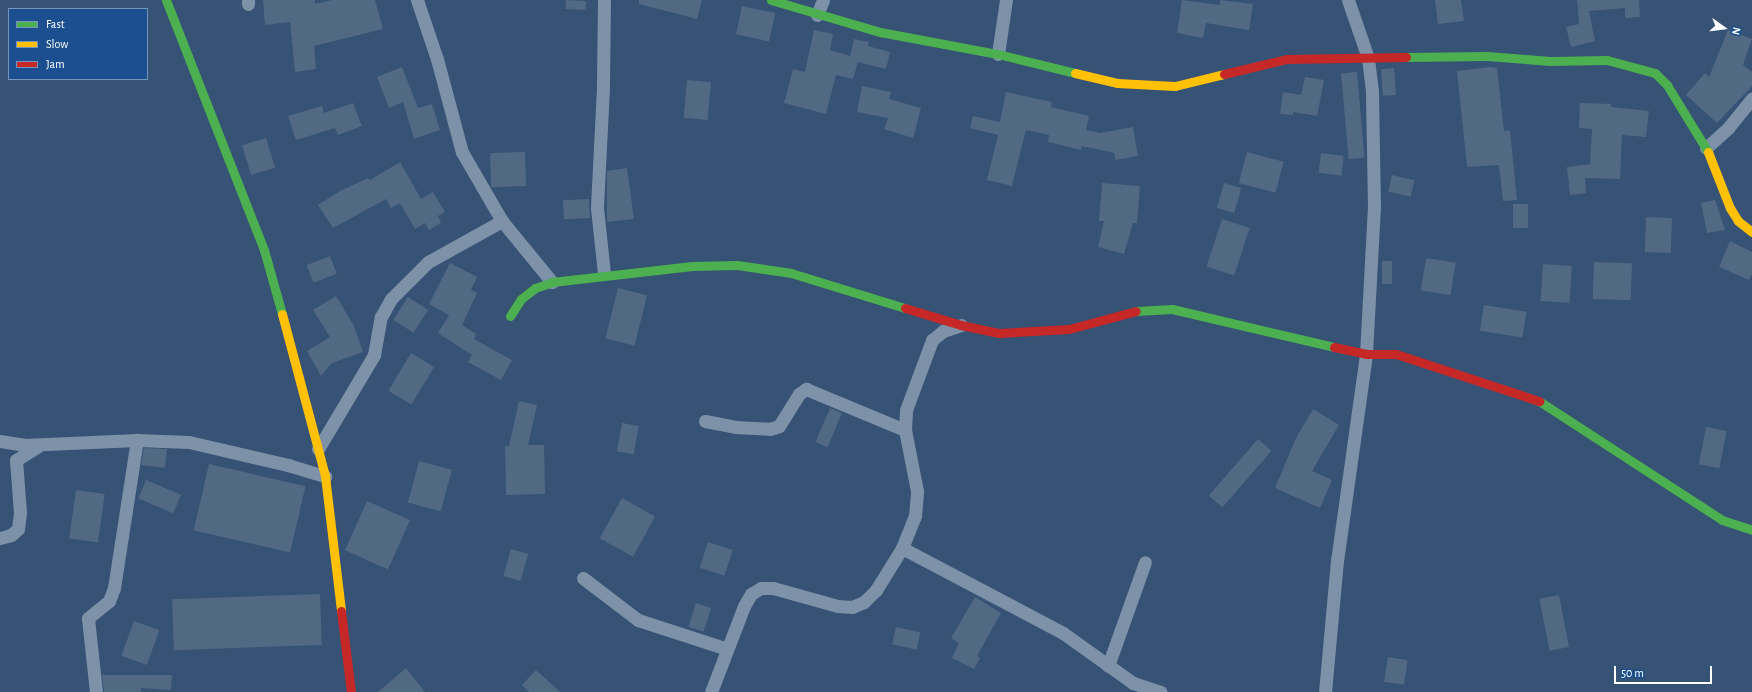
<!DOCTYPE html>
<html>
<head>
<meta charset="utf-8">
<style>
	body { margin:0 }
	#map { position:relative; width:1752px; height:692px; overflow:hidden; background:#365274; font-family:"Alegreya Sans",sans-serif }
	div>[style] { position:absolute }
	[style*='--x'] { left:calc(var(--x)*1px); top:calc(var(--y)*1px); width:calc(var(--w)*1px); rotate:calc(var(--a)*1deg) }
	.building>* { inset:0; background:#526984; transform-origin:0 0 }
	.street>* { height:13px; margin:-6.5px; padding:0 6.5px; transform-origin:6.5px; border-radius:6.5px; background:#7d92a8 }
	.fast>* { height:9px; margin:-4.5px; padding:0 4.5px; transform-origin:4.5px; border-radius:4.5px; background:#4caf50 }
	.slow>* { height:9px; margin:-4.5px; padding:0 4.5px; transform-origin:4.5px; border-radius:4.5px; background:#ffc107 }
	.jam>* { height:9px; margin:-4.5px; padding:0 4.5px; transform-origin:4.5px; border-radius:4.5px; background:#c62828 }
	span { translate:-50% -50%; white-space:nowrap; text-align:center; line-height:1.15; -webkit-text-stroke:3px #1b4f8f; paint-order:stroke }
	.legend { position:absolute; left:8px; top:8px; width:140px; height:72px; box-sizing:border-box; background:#1b4f8f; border:1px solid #7695bc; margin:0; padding:5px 7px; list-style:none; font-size:12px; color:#fff }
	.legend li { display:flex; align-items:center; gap:8px; height:20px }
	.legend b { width:20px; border:1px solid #7695bc }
	.north { position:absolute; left:1704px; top:8px; width:40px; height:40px; -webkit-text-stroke:3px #1b4f8f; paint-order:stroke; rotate:104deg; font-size:11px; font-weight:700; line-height:16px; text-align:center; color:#fff }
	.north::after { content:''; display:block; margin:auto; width:14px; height:18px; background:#fff; clip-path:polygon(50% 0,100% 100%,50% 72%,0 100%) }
	.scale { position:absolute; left:1614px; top:666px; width:98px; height:18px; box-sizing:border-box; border:2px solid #fff; border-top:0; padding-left:5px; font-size:12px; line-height:14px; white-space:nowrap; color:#fff; -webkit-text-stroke:3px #1b4f8f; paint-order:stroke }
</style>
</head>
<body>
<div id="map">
	<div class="building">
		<i style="clip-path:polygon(263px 0,315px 0,315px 4px,332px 0,375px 0,383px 29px,314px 46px,316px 69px,295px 72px,290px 22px,265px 25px)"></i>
		<i style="left:566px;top:0;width:20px;height:9px;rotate:3deg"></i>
		<i style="clip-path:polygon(639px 0,702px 0,697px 19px,639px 4px)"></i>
		<i style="clip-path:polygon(1182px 0,1220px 5px,1220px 0,1253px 4px,1249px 30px,1206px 23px,1203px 38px,1177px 33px)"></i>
		<i style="clip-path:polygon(1435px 0,1461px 0,1464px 21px,1438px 24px)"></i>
		<i style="clip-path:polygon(1577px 0,1639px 0,1640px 17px,1625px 18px,1625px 8px,1589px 11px,1595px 41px,1571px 47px,1566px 27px,1579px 24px)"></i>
		<i style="left:742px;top:6px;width:34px;height:29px;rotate:12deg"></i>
		<i style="clip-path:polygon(814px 30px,833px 34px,830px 50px,850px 56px,854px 39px,869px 42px,868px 46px,890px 52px,886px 69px,858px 62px,853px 79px,836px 75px,826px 114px,784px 103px,793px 69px,805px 72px)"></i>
		<i style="clip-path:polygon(1728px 30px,1752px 39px,1743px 65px,1752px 72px,1752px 86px,1717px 123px,1686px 95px,1705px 73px,1709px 77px)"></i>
		<i style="clip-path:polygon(402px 67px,418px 108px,432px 104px,440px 130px,414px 139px,403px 102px,389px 108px,377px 77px)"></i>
		<i style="clip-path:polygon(1490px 67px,1497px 68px,1504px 131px,1510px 130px,1517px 200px,1503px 201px,1499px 165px,1467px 167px,1457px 71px)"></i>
		<i style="left:1394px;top:68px;width:27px;height:13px;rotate:86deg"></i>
		<i style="left:1357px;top:72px;width:86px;height:16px;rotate:85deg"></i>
		<i style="clip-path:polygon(1305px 77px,1324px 80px,1317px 116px,1293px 112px,1293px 115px,1280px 114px,1283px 92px,1301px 95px)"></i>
		<i style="left:687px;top:80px;width:24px;height:38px;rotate:5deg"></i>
		<i style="clip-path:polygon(862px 86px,891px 92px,889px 99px,921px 108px,913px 138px,884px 129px,888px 118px,857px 112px)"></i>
		<i style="clip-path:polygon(1006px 92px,1052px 102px,1051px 107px,1089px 116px,1086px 130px,1100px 133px,1133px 127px,1138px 156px,1115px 160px,1114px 153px,1082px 146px,1081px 150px,1048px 142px,1049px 135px,1026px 130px,1012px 186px,987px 180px,998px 135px,970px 128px,973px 116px,1000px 122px)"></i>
		<i style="clip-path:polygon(353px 103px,362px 126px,338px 135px,335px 128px,296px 140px,288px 116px,322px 106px,324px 113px)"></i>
		<i style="clip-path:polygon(1580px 103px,1611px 104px,1611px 107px,1649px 111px,1646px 137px,1622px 135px,1620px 179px,1585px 178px,1586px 193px,1570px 195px,1567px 167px,1590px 164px,1592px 129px,1579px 128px)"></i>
		<i style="left:266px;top:138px;width:31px;height:25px;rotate:73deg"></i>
		<i style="left:525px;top:152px;width:34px;height:35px;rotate:88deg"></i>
		<i style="left:1247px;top:152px;width:38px;height:32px;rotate:15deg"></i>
		<i style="left:1321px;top:153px;width:23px;height:20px;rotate:7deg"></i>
		<i style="clip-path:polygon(400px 162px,421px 199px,433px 192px,445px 212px,438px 216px,441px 223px,429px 230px,425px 223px,415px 229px,400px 203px,391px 208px,386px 199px,333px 228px,318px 205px,340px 191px,368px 178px,370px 180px)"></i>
		<i style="clip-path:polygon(627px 168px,634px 219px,607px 222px,607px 171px)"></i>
		<i style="left:1392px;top:175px;width:23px;height:17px;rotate:13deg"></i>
		<i style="clip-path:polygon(1102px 183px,1140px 186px,1137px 223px,1133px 223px,1124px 254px,1098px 247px,1104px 221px,1099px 221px)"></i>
		<i style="left:1224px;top:183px;width:18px;height:26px;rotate:16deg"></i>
		<i style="left:589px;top:199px;width:19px;height:26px;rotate:87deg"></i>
		<i style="clip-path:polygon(1715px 200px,1725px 230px,1707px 233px,1701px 203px)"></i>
		<i style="left:1513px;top:204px;width:15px;height:24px"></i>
		<i style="left:1646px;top:217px;width:26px;height:35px;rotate:2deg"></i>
		<i style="left:1222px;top:219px;width:29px;height:50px;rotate:18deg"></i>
		<i style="clip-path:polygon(1730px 241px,1752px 252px,1752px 274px,1749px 280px,1719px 267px)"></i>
		<i style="left:330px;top:256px;width:19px;height:25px;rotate:69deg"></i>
		<i style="left:1426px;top:258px;width:30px;height:33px;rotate:9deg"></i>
		<i style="left:1382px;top:261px;width:10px;height:23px"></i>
		<i style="left:1594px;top:262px;width:38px;height:37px;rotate:2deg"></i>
		<i style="clip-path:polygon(450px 263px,477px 277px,471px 290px,477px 293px,462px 325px,476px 334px,474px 339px,512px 360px,501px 380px,468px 362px,472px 355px,438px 333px,449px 315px,429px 304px)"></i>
		<i style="left:1543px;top:264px;width:29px;height:37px;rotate:4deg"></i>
		<i style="left:618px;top:288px;width:30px;height:52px;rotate:14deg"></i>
		<i style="clip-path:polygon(336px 296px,354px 326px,363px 352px,332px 363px,321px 376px,307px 351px,330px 337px,313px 310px)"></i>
		<i style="left:408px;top:297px;width:24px;height:27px;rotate:33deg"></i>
		<i style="left:1484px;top:305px;width:43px;height:26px;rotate:9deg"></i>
		<i style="left:411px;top:353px;width:27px;height:44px;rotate:31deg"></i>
		<i style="clip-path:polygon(519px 401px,537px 405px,528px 445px,544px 445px,545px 494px,506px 495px,505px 446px,509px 446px)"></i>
		<i style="left:830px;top:408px;width:13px;height:37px;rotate:23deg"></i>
		<i style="clip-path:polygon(1313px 409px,1339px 425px,1312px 471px,1332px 480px,1320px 508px,1275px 488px,1296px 438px)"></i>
		<i style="left:622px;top:423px;width:17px;height:29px;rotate:10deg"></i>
		<i style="left:1706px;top:427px;width:21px;height:38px;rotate:11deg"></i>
		<i style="left:1258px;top:439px;width:18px;height:75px;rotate:41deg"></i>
		<i style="clip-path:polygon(144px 448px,167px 449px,165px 468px,141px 465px)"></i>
		<i style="left:419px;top:461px;width:34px;height:43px;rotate:15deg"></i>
		<i style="left:209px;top:464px;width:99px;height:68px;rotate:13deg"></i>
		<i style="left:146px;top:480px;width:38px;height:20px;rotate:23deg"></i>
		<i style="left:76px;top:490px;width:29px;height:49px;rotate:8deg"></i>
		<i style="left:622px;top:498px;width:38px;height:46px;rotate:29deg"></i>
		<i style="left:367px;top:501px;width:47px;height:54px;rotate:24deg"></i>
		<i style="left:708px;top:542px;width:26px;height:27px;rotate:18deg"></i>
		<i style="left:511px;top:549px;width:18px;height:28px;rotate:16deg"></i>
		<i style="left:320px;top:594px;width:51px;height:148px;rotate:88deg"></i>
		<i style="left:1559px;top:595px;width:53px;height:20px;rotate:79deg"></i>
		<i style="clip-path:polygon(975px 597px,1001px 613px,977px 656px,980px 658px,974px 669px,952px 658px,959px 643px,951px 638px)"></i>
		<i style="left:696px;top:603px;width:16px;height:25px;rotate:18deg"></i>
		<i style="left:134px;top:621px;width:27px;height:37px;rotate:20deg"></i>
		<i style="left:896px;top:627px;width:25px;height:18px;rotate:12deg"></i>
		<i style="left:1388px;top:657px;width:20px;height:25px;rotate:9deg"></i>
		<i style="clip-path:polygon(406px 668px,425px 692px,378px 692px)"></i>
		<i style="clip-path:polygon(536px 670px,560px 692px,529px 692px,522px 685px)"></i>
		<i style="clip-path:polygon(102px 675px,172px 675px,171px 690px,141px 688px,141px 692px,104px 692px)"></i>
	</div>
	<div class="street">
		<i style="--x:248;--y:0;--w:4;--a:90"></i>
		<i style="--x:417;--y:0;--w:62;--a:71.3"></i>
		<i style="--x:437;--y:59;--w:96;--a:75"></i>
		<i style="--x:462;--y:152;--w:80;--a:59.9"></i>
		<i style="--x:502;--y:221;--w:79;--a:50.7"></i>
		<i style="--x:604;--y:0;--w:88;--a:90.7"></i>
		<i style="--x:603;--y:88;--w:120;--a:92.9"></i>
		<i style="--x:597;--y:208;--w:66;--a:83.9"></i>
		<i style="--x:817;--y:15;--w:16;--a:-68"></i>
		<i style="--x:998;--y:54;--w:55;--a:-81.6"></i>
		<i style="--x:1706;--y:148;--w:30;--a:-42"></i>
		<i style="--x:1728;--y:128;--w:38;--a:-51"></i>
		<i style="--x:705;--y:421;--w:31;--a:11"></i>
		<i style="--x:735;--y:427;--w:35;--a:3"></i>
		<i style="--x:770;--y:429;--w:9;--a:-18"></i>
		<i style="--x:779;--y:426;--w:38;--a:-58"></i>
		<i style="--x:799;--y:394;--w:9;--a:-36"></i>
		<i style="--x:806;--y:389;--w:107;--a:22.5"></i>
		<i style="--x:0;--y:441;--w:24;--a:9"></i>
		<i style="--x:24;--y:445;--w:113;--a:-2.5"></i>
		<i style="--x:137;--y:440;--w:52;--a:2.2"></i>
		<i style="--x:189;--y:442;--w:102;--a:13.1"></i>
		<i style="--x:288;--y:465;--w:39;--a:17"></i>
		<i style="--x:318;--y:449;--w:109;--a:-59.2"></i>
		<i style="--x:374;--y:355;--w:39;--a:-80"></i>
		<i style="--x:381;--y:317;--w:21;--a:-61"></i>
		<i style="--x:391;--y:299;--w:52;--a:-45"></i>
		<i style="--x:428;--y:262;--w:85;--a:-29"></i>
		<i style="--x:0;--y:538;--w:11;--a:-15"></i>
		<i style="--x:11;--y:535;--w:9;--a:-41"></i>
		<i style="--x:18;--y:529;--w:16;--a:-83"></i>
		<i style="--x:20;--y:513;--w:53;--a:-94.3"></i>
		<i style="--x:16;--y:460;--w:26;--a:-32"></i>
		<i style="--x:902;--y:548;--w:182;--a:27.8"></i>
		<i style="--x:1063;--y:633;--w:86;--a:35.5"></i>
		<i style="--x:1133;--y:683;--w:29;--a:18"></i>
		<i style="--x:583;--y:578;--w:69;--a:37.4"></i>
		<i style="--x:638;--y:620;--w:94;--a:18"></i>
		<i style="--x:1108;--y:666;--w:110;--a:-70.4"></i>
		<i style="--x:96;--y:692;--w:74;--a:-96.2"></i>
		<i style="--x:88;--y:618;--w:27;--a:-39"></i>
		<i style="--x:109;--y:601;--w:14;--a:-69"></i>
		<i style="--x:114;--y:588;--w:150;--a:-81.2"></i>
		<i style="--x:711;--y:692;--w:92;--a:-69"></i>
		<i style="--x:744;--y:606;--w:14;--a:-60"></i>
		<i style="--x:751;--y:594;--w:12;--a:-31"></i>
		<i style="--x:761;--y:588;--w:12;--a:0"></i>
		<i style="--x:773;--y:588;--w:67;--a:15.5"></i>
		<i style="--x:838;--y:606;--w:14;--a:4"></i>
		<i style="--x:852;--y:607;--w:13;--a:-23"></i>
		<i style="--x:864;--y:602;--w:17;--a:-45"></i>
		<i style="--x:876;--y:590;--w:49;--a:-58.2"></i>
		<i style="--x:902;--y:548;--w:35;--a:-68"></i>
		<i style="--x:915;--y:516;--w:25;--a:-85"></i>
		<i style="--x:917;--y:491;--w:62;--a:-101.1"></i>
		<i style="--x:905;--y:430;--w:20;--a:-87"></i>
		<i style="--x:906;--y:410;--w:75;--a:-69.6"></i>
		<i style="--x:932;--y:340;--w:14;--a:-39"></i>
		<i style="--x:943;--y:331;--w:19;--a:-18"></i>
		<i style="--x:1325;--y:692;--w:132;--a:-84.8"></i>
		<i style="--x:1337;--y:561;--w:209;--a:-82"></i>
		<i style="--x:1366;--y:354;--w:147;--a:-86.9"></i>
		<i style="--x:1374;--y:207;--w:116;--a:-91"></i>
		<i style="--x:1372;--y:91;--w:33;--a:-97"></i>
		<i style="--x:1368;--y:58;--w:61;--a:-109"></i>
	</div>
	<div class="fast">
		<i style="--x:166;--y:0;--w:269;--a:68.6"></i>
		<i style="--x:264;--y:250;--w:66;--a:74.3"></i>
		<i style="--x:771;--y:0;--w:114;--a:16.4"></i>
		<i style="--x:880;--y:32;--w:120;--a:10.6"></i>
		<i style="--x:998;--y:54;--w:79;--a:13.9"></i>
		<i style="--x:1406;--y:57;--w:81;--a:-0.7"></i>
		<i style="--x:1487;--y:56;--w:63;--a:4.5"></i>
		<i style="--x:1550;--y:61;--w:57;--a:-1"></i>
		<i style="--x:1607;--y:60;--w:50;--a:15.2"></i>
		<i style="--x:1655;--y:73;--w:17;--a:45"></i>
		<i style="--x:1667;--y:85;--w:79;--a:58.5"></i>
		<i style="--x:1136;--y:311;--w:36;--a:-3"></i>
		<i style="--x:1172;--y:309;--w:166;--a:13.2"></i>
		<i style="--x:510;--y:316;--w:20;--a:-57"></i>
		<i style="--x:521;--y:299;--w:18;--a:-38"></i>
		<i style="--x:535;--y:288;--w:18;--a:-19"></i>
		<i style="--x:552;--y:282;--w:141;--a:-6.5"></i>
		<i style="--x:692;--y:266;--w:45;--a:-1.3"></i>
		<i style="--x:737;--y:265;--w:55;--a:8.4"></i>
		<i style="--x:791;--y:273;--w:119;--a:17.1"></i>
		<i style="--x:1539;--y:401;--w:218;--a:33"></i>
		<i style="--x:1722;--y:520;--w:32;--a:18"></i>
	</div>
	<div class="slow">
		<i style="--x:1075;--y:73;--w:43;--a:13.4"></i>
		<i style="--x:1117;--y:83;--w:58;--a:3"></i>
		<i style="--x:1175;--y:86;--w:50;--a:-13.8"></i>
		<i style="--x:1708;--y:152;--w:60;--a:68.6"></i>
		<i style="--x:1730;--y:208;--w:15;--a:58"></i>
		<i style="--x:1738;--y:221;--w:18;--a:38"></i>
		<i style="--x:282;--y:314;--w:168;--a:75.1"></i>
		<i style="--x:325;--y:476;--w:136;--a:83.2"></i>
	</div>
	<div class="jam">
		<i style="--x:1224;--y:74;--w:65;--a:-13.4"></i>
		<i style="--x:1287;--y:59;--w:119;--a:-1"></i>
		<i style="--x:905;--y:308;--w:59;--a:16.9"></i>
		<i style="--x:961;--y:325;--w:39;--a:12"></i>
		<i style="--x:999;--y:333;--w:70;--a:-3.3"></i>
		<i style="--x:1069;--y:329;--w:69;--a:-15"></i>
		<i style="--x:1334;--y:347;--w:33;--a:12"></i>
		<i style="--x:1366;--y:354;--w:30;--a:0"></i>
		<i style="--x:1396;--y:354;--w:151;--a:18.2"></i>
		<i style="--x:341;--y:611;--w:82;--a:83"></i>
	</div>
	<ul class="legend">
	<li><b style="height:5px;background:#4caf50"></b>Fast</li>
	<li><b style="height:5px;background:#ffc107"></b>Slow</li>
	<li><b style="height:5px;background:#c62828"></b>Jam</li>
	</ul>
	<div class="north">N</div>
	<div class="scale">50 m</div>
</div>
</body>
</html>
